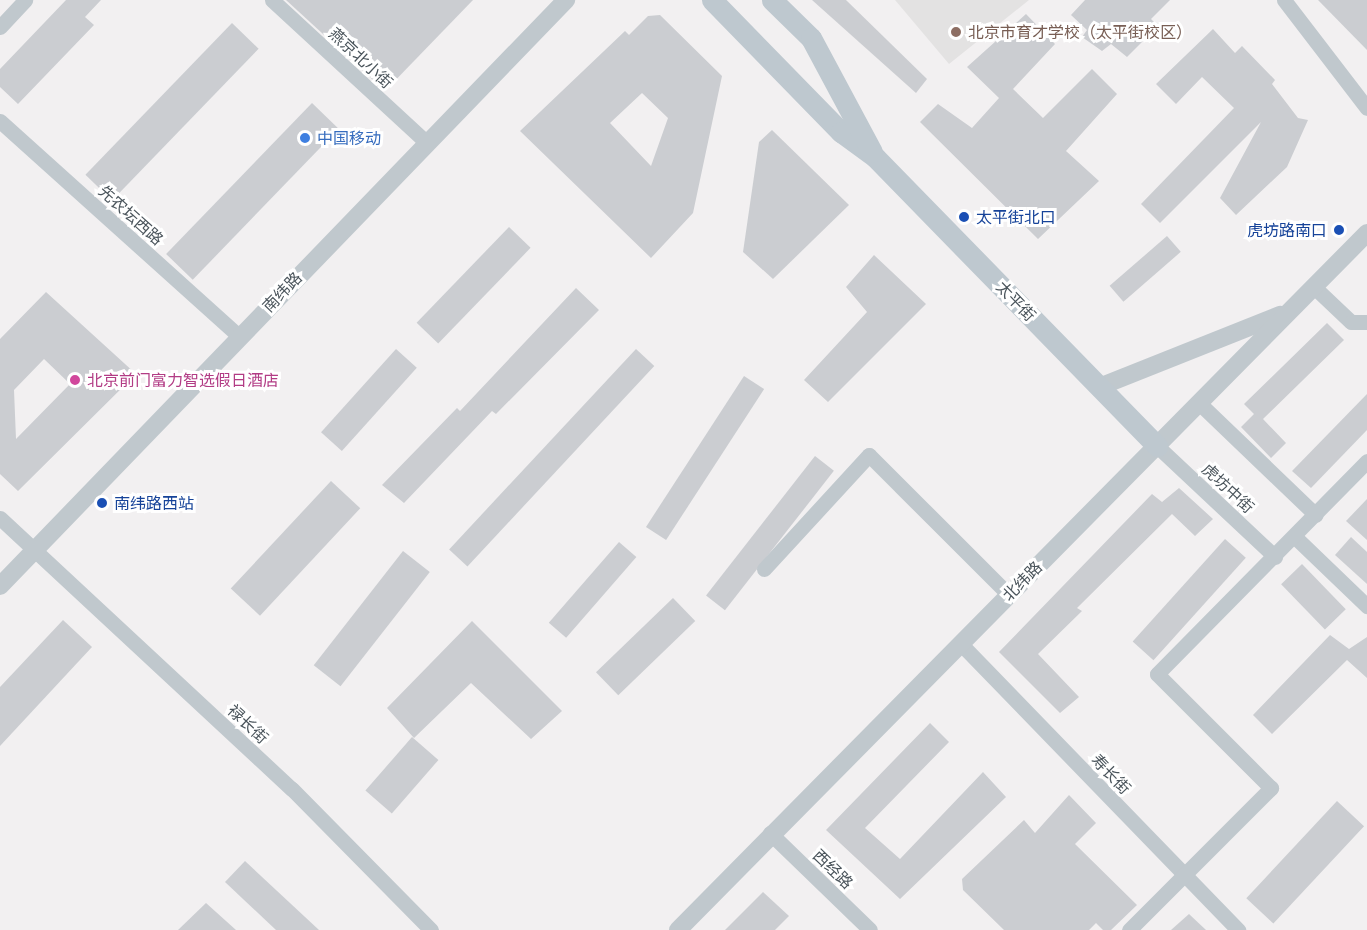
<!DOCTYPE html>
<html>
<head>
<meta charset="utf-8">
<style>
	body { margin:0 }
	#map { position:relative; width:1367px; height:930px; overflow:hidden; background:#f2f0f1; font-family:"PT Sans Narrow","Noto Sans SC",sans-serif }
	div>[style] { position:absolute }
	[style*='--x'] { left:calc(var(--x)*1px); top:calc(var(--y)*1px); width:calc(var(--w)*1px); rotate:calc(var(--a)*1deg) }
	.education>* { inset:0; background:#e3e2e2 }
	.building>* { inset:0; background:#cbcdd1; transform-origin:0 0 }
	.minor>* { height:15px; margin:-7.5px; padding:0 7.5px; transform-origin:7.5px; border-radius:7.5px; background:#c0c8cd }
	.tertiary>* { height:18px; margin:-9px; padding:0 9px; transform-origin:9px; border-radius:9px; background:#c0c8cd }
	.secondary>* { height:21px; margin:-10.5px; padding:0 10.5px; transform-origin:10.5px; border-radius:10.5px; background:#bec8cf }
	.dots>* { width:16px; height:16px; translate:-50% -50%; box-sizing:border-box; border:3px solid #fff; border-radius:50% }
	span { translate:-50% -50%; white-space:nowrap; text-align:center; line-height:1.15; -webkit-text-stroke:6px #fff; paint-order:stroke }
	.education-label { font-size:16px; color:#785e54 }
	.left { translate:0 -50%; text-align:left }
	.street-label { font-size:16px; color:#4a545b }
	.shop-label { font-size:16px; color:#366cbe }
	.transit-label { font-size:16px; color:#164399 }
	.right { translate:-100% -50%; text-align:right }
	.hotel-label { font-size:16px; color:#b23c85 }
</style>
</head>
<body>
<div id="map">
	<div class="education">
		<i style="clip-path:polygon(895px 0,1029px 0,949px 64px)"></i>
	</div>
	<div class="building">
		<i style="clip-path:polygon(66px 0,101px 0,85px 17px,94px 25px,18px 104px,0 87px,0 69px)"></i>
		<i style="clip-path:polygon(286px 0,473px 0,385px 91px)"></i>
		<i style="clip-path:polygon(812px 0,846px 0,927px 79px,916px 93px)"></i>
		<i style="clip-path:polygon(1085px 0,1170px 0,1151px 19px,1158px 26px,1127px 57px,1111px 44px,1102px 51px,1082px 37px,1087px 30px,1071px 15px)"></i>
		<i style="clip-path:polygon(1318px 0,1367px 0,1367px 50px)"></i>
		<i style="clip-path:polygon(1026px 14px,1055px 44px,1013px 89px,1043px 118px,1092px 69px,1117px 94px,1066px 151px,1099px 181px,1038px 239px,920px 122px,938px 104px,972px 128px,999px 98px,967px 67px)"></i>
		<i style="clip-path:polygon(evenodd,660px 15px,722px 76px,693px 213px,651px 258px,520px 131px,625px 31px,629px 35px,648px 16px,660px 15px,642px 93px,668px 118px,651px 166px,610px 123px,642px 93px)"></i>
		<i style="left:232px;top:23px;width:37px;height:211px;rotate:44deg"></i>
		<i style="clip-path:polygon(1213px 29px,1235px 53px,1242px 46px,1275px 80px,1272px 84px,1298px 118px,1308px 120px,1287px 167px,1236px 215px,1220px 198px,1261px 122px,1160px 223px,1141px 204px,1234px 108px,1202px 77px,1176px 104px,1156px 84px)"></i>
		<i style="left:312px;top:103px;width:37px;height:210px;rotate:44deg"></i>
		<i style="clip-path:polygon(772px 130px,849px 205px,773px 279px,743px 252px,759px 142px)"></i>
		<i style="left:509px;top:227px;width:30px;height:133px;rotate:44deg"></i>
		<i style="left:1167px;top:236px;width:21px;height:76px;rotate:49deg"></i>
		<i style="clip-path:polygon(874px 255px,926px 304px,828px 402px,804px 380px,867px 312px,846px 287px)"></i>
		<i style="clip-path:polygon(576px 288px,599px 310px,496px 414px,492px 411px,404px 503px,382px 485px,457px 408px,460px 411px)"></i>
		<i style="clip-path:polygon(evenodd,46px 292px,136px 374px,18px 491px,0 474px,0 339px,46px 292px,44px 359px,70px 384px,16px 439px,14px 390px,44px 359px)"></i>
		<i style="clip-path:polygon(1327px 323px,1344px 340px,1263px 419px,1286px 443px,1271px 458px,1241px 427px,1254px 414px,1244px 404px)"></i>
		<i style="left:396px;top:349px;width:28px;height:112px;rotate:42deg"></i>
		<i style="left:636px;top:349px;width:25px;height:274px;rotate:43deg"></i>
		<i style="left:744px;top:376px;width:24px;height:180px;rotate:33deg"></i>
		<i style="clip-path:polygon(1367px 394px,1367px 430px,1311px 488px,1292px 471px)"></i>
		<i style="left:815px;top:456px;width:24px;height:177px;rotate:38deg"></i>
		<i style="left:331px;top:481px;width:40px;height:147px;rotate:43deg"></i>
		<i style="clip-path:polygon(1179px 488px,1213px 519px,1195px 536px,1172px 514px,1077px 608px,1082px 611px,1038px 654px,1079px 697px,1060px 713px,999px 652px,1152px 494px,1162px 502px)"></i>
		<i style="clip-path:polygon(1367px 499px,1367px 540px,1346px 521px)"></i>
		<i style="clip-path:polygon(1351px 537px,1367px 552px,1367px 584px,1335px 555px)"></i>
		<i style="left:1225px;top:539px;width:28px;height:138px;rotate:42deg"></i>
		<i style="left:619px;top:542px;width:23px;height:107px;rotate:41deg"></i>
		<i style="left:403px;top:551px;width:34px;height:145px;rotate:38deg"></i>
		<i style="left:1302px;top:564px;width:63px;height:29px;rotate:46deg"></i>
		<i style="left:673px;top:598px;width:32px;height:107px;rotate:46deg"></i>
		<i style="clip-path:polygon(63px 620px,92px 647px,0 746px,0 687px)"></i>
		<i style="clip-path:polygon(472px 621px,562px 711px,531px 739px,471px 683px,414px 738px,387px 708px)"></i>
		<i style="clip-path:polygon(1330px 635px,1349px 649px,1367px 637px,1367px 678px,1347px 660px,1272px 734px,1253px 715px)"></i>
		<i style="clip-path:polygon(930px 723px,949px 742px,865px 828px,900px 859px,983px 772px,1006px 797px,900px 899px,826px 830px)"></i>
		<i style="left:412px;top:737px;width:35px;height:71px;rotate:41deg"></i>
		<i style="clip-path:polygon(1069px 795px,1096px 823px,1075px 844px,1137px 905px,1111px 930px,1103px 930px,1096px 923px,1089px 930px,1004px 930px,963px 890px,962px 879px,1024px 820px,1035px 833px)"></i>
		<i style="left:1337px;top:801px;width:37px;height:133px;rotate:43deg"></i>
		<i style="clip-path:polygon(245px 861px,319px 930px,276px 930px,225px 882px)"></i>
		<i style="clip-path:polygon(763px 892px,789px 916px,775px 930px,725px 930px)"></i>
		<i style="clip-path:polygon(206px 903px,236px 930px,178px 930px)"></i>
		<i style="clip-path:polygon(1189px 914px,1206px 930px,1171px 930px)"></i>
	</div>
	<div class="minor">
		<i style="--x:272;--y:0;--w:211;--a:42.7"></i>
		<i style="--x:1284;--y:0;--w:136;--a:52.5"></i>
		<i style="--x:0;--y:27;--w:37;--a:-47"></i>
		<i style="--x:0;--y:121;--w:321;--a:42"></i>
		<i style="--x:1313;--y:286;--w:52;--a:43.5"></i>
		<i style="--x:1351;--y:322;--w:16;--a:0"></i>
		<i style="--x:1198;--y:402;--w:163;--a:43.8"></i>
		<i style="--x:1157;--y:446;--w:162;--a:43.2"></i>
		<i style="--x:0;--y:518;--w:398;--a:42.9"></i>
		<i style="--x:292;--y:789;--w:198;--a:45.4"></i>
		<i style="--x:1295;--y:537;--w:100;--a:43.8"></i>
		<i style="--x:764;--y:569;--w:155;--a:-47.4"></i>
		<i style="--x:869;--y:455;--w:197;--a:45"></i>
		<i style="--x:960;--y:643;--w:400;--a:45.9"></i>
		<i style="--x:770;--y:833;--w:139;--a:44.1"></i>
		<i style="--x:1129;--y:930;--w:201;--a:-45"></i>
		<i style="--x:1271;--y:788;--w:161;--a:-135"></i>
		<i style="--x:1157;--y:674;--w:299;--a:-45.4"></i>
	</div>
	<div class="tertiary">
		<i style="--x:1099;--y:387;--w:195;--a:-21.7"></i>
		<i style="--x:0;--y:586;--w:815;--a:-45.99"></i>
		<i style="--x:678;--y:930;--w:980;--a:-45.33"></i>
	</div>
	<div class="secondary">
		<i style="--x:712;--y:0;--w:185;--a:45.7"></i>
		<i style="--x:841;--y:132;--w:42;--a:36.3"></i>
		<i style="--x:875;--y:157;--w:404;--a:45.7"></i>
		<i style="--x:772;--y:0;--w:54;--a:44.3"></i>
		<i style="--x:811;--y:38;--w:129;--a:61.8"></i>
	</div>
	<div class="dots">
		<i style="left:956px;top:32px;background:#8d6e63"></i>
		<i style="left:305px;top:138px;background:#3f7fe0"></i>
		<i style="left:964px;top:217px;background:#1a4fb4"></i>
		<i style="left:1339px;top:230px;background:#1a4fb4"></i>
		<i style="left:75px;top:380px;background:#d1479c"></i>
		<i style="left:102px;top:503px;background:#1a4fb4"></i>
	</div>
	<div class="education-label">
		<span class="left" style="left:968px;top:32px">北京市育才学校（太平街校区）</span>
	</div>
	<div class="street-label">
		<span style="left:361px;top:58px;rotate:43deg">燕京北小街</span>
		<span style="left:131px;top:215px;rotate:42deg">先农坛西路</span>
		<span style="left:282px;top:292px;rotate:-46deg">南纬路</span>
		<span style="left:1016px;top:301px;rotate:46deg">太平街</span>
		<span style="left:1228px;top:488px;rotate:43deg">虎坊中街</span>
		<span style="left:1022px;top:581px;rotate:-45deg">北纬路</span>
		<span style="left:248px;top:724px;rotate:43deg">禄长街</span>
		<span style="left:1111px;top:774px;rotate:46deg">寿长街</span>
		<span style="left:833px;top:869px;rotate:44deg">西经路</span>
	</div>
	<div class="shop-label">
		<span class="left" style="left:317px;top:138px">中国移动</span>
	</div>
	<div class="transit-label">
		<span class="left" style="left:976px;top:217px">太平街北口</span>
		<span class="right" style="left:1327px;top:230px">虎坊路南口</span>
		<span class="left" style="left:114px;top:503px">南纬路西站</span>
	</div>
	<div class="hotel-label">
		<span class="left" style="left:87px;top:380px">北京前门富力智选假日酒店</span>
	</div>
</div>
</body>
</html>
